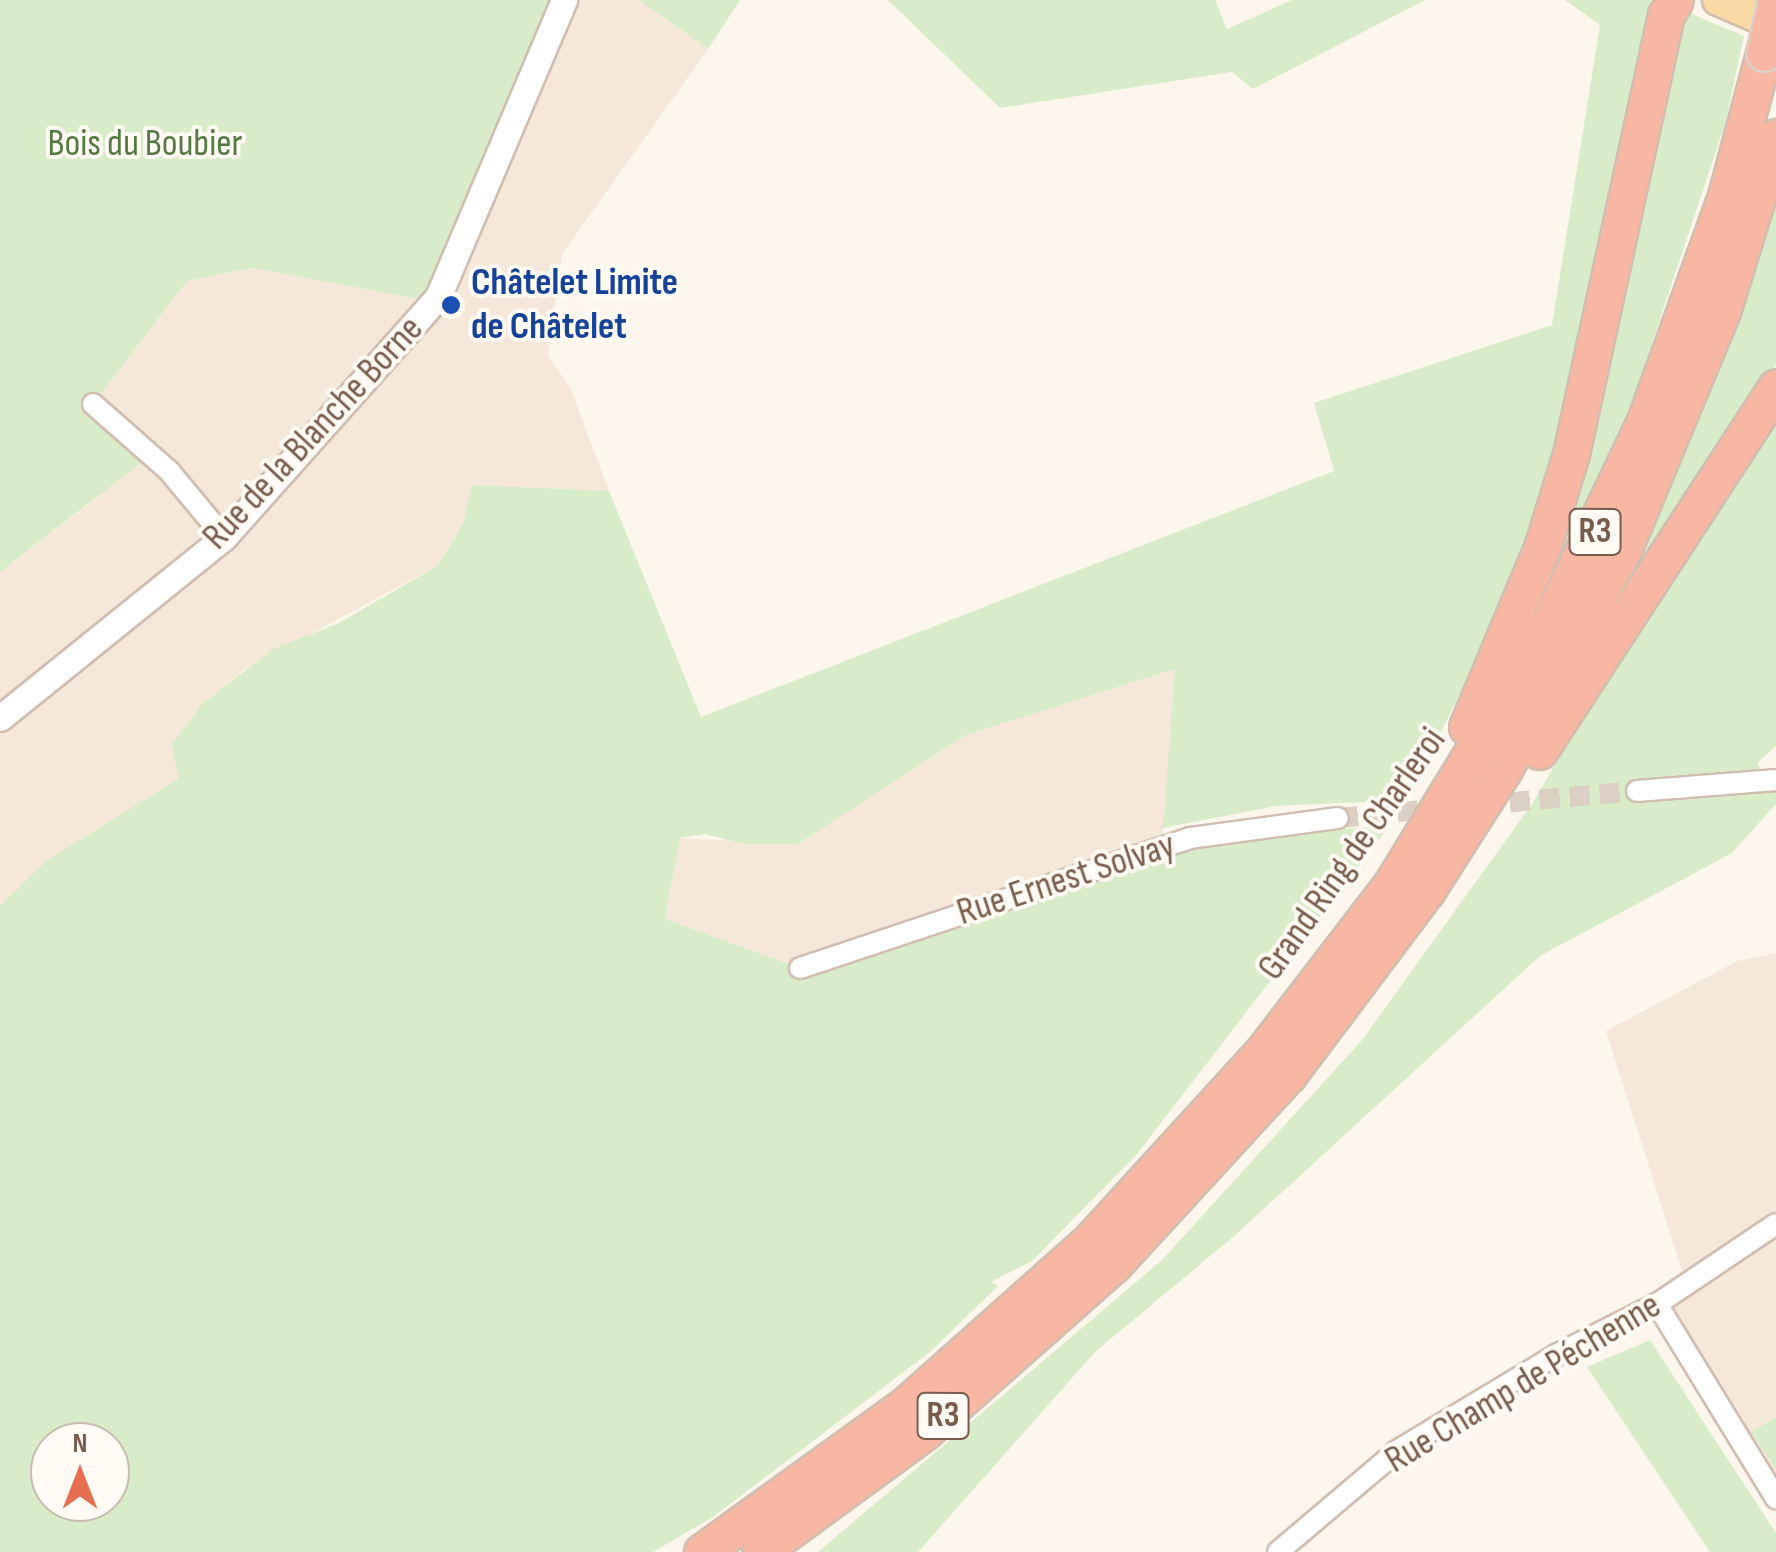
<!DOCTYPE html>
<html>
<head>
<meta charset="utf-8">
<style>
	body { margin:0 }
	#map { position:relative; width:1776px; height:1552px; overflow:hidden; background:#fdf6ec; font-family:"Sofia Sans Condensed",sans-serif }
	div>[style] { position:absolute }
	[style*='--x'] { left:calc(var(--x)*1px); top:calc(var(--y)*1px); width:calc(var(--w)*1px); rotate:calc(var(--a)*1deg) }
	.residential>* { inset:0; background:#f5e8da }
	.green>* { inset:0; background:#d8ecc9 }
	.minor-tunnel>* { height:20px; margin-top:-10px; transform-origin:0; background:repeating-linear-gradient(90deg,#dcd0c4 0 20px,transparent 0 30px) }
	.roads { filter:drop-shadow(2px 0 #d1beb0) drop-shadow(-2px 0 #d1beb0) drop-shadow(0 2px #d1beb0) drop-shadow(0 -2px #d1beb0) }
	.minor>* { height:20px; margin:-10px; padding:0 10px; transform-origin:10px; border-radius:10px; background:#fff }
	.tertiary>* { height:25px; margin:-12.5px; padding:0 12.5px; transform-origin:12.5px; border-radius:12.5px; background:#fff }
	.primary>* { height:30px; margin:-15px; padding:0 15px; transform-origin:15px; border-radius:15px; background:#fbd9a5 }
	.motorway>* { height:35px; margin:-17.5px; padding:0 17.5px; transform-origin:17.5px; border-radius:17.5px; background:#f7b7a3 }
	.bridges { filter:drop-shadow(2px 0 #dad1cd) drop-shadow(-2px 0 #dad1cd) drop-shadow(0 2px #dad1cd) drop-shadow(0 -2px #dad1cd) }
	.motorway-bridge>* { height:35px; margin:-17.5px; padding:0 17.5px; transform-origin:17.5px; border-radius:17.5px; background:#f7b7a3 }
	.dots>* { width:28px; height:28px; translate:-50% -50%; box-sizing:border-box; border:5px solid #fffaf3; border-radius:50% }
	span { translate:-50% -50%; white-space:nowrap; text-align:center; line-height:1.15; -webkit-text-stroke:8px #fffaf3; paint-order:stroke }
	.shield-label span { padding:2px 8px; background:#fffaf3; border:2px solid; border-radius:8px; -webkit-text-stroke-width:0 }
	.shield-label { font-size:35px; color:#7a5c4d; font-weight:700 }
	.park-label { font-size:38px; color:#537a41 }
	.transit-label { font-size:38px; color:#164399; font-weight:700 }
	.left { translate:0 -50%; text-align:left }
	.street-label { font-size:38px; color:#7a5c4d }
	.north { position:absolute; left:30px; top:1422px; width:100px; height:100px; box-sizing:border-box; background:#fffaf3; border:2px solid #cabbb1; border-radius:50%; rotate:0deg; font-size:28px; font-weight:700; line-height:40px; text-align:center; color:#7a5c4d }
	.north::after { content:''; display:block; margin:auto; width:35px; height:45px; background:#e76f51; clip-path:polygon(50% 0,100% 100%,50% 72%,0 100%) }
</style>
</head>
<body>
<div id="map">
	<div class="residential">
		<i style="clip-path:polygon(575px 0,639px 0,708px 49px,562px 254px,548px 356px,570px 387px,609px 491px,472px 485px,463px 524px,437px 566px,245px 669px,203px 703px,179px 779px,46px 861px,0 906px,0 728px,287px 475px,428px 323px)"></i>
		<i style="clip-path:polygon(252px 268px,423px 300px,234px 517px,0 704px,0 572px,102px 494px,93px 404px,187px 281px)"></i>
		<i style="clip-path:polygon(1176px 669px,1164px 828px,1156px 849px,800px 968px,665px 919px,680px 838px,798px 844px,966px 735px)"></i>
		<i style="clip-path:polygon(1776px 953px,1776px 1482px,1665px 1300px,1682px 1271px,1606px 1031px,1737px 961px)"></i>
	</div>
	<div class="green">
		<i style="clip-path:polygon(0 0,554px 0,423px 300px,252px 268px,187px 281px,93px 404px,151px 455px,0 572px)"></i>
		<i style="clip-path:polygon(639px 0,740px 0,708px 49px)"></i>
		<i style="clip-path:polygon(888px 0,1215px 0,1227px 29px,1292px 0,1425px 0,1253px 89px,1232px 72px,1000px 108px)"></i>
		<i style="clip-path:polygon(evenodd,1565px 0,1651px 0,1655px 12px,1561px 432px,1517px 580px,1407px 800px,1276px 806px,1163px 828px,1175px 669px,966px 735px,798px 844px,744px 844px,705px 834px,680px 838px,665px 919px,800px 968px,1156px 849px,1391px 824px,1137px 1154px,1032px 1261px,991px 1282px,998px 1286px,930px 1352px,713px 1517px,653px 1552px,0 1552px,0 906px,46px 861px,178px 779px,172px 744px,203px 703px,273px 649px,339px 623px,437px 566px,463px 524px,472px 485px,609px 491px,701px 717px,1334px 471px,1314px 403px,1552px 325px,1600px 25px,1565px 0,50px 1442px,110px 1442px,110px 1502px,50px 1502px,50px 1442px)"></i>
		<i style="clip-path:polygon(1682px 10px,1744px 36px,1725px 124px,1634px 397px,1520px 643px)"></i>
		<i style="clip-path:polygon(1776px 199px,1776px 365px,1691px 502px,1614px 608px,1670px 490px)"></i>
		<i style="clip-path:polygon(1776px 410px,1776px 746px,1757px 763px,1776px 790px,1776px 804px,1732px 853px,1540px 956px,1233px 1237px,1095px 1352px,918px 1552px,818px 1552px,1162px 1260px,1362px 1040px,1532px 804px,1631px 635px)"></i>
		<i style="clip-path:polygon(1650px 1340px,1776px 1533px,1776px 1552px,1710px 1552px,1587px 1367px)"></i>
		<i style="clip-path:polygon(1776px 1417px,1776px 1470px,1751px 1432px)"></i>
	</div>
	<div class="minor-tunnel">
		<i style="--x:1480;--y:805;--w:158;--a:-5.1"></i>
		<i style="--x:1338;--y:818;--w:103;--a:-5.5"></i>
	</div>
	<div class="roads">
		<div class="minor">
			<i style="--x:93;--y:404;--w:101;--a:41.4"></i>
			<i style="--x:169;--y:471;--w:86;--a:50.2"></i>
			<i style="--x:1637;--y:791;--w:139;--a:-4.5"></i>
			<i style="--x:800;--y:968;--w:411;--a:-18.4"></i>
			<i style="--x:1190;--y:838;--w:149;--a:-7.7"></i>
			<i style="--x:1657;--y:1304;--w:228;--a:58.5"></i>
			<i style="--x:1278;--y:1552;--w:156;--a:-40.3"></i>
			<i style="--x:1397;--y:1451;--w:186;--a:-31.1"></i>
			<i style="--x:1556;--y:1355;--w:113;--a:-26.8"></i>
			<i style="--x:1657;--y:1304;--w:143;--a:-33.9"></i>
		</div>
		<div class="tertiary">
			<i style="--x:0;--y:718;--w:288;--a:-38.9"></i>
			<i style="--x:224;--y:537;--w:322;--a:-48.3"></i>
			<i style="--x:438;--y:297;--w:323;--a:-67"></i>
		</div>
		<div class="primary">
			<i style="--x:1718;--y:0;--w:63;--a:23.3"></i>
		</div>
		<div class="motorway">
			<i style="--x:1467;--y:727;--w:197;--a:-67.3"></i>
			<i style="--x:1543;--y:545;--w:95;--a:-72.9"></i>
			<i style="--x:1571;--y:454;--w:449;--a:-77.8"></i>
			<i style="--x:1666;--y:15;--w:17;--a:-59"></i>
			<i style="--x:1539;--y:751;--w:434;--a:-56.9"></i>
			<i style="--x:702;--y:1552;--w:253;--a:-35.8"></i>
			<i style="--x:907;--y:1404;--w:246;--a:-41.7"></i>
			<i style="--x:1091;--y:1240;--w:253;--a:-47.6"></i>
			<i style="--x:1262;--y:1053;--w:215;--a:-52.5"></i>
			<i style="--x:1393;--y:882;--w:281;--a:-58.5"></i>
			<i style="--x:1540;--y:642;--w:245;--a:-64.6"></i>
			<i style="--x:1645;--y:421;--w:239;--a:-70.2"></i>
			<i style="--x:1726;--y:196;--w:148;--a:-75.1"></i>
			<i style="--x:760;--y:1552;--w:203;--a:-36.2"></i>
			<i style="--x:924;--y:1432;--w:252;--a:-41.5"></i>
			<i style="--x:1113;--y:1265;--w:258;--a:-47.4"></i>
			<i style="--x:1288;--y:1075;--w:231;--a:-53.1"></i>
			<i style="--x:1427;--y:890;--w:143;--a:-57.5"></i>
			<i style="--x:1504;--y:769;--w:249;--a:-61.5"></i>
			<i style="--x:1623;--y:550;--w:262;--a:-67.5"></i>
			<i style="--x:1723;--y:308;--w:179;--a:-72.8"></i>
		</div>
	</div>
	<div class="bridges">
		<div class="motorway-bridge">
			<i style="--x:1764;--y:53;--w:54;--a:-77.2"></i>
		</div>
	</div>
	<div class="dots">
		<i style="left:451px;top:305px;background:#1a4fb4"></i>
	</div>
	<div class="shield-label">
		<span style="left:1595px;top:532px">R3</span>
		<span style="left:943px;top:1416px">R3</span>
	</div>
	<div class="park-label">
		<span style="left:145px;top:144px">Bois du Boubier</span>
	</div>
	<div class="transit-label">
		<span class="left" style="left:471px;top:305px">Châtelet Limite<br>de Châtelet</span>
	</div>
	<div class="street-label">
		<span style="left:313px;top:433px;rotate:-47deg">Rue de la Blanche Borne</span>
		<span style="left:1352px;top:854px;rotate:-55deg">Grand Ring de Charleroi</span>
		<span style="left:1066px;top:879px;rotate:-18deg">Rue Ernest Solvay</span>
		<span style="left:1523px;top:1383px;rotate:-31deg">Rue Champ de Péchenne</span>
	</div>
	<div class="north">N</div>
</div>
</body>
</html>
